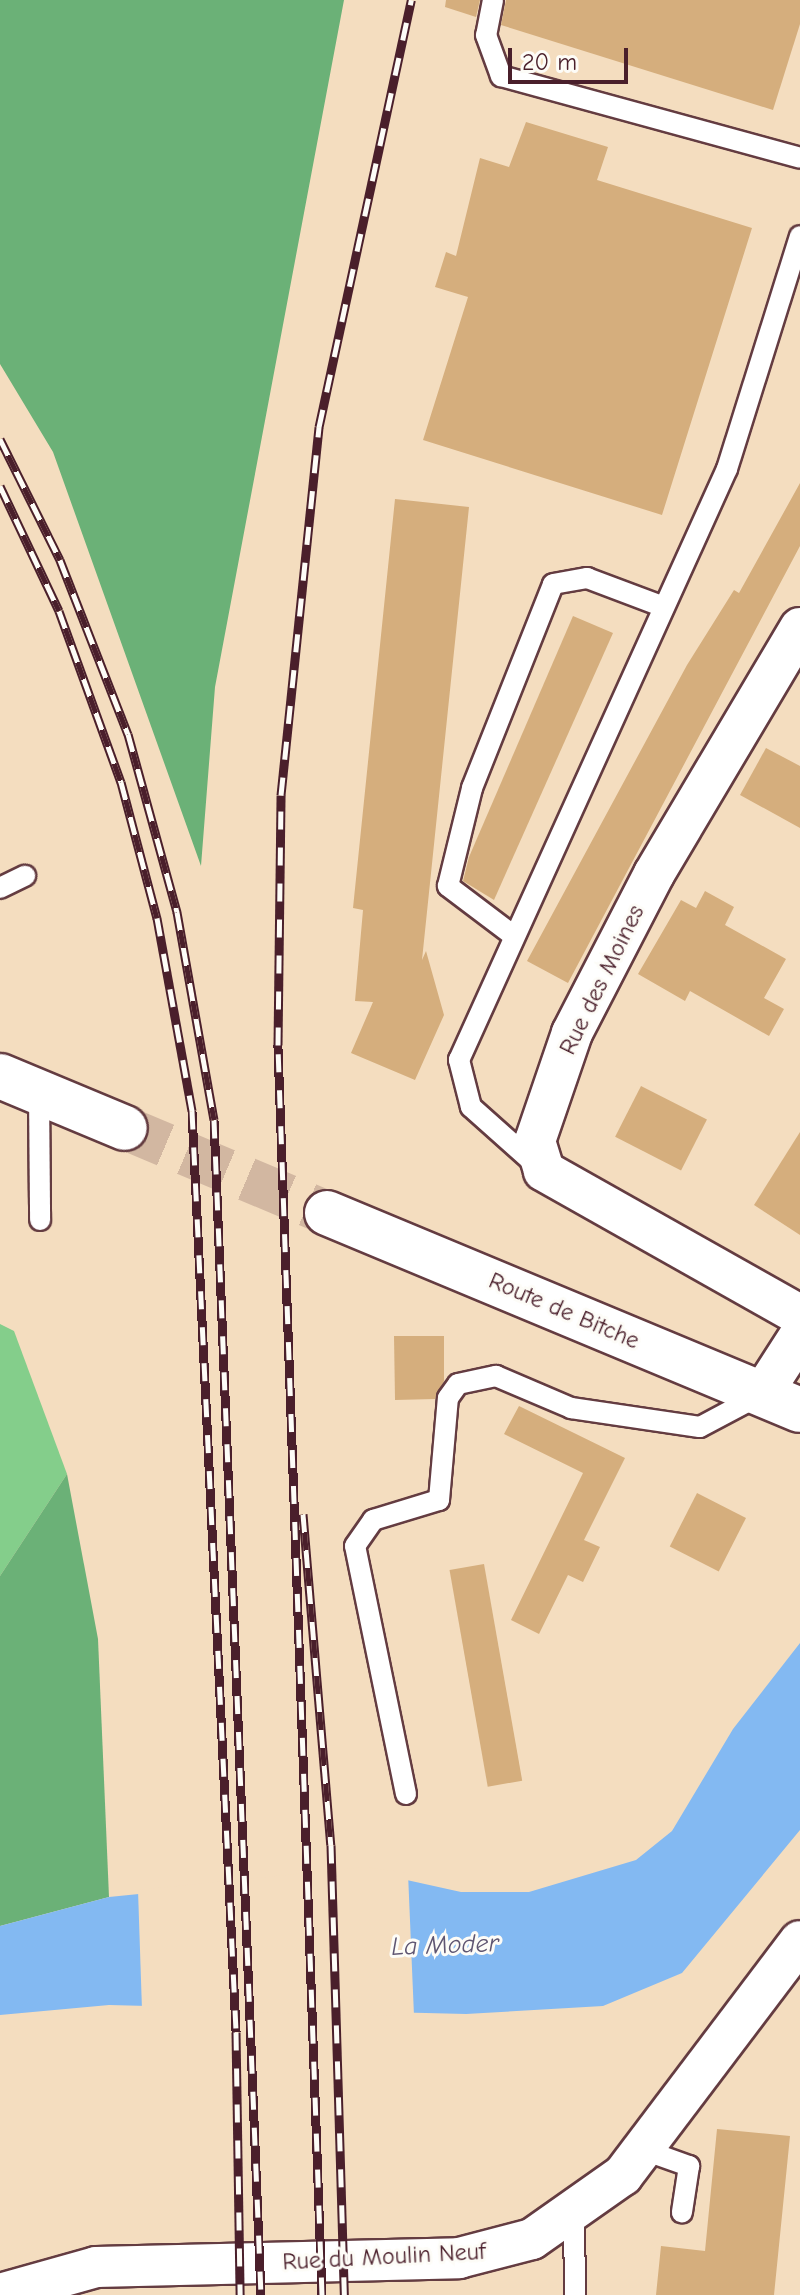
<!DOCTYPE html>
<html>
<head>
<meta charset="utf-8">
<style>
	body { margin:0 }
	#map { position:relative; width:800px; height:2295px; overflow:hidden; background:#f4ddbf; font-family:"Comic Neue",sans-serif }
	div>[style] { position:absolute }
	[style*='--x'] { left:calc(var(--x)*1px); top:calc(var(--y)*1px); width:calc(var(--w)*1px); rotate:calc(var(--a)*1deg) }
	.green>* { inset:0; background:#84ce8b }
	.forest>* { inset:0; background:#6bb177 }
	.water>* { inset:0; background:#83b9f2 }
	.pier>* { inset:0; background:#f4ddbf }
	.building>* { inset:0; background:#d5ae7d; transform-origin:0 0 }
	.primary-tunnel>* { height:44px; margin-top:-22px; transform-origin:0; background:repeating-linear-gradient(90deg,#d2b7a1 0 44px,transparent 0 66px) }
	.roads { filter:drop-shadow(2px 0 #643c41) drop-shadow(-2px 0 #643c41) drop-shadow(0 2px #643c41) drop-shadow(0 -2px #643c41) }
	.lane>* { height:20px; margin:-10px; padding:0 10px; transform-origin:10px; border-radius:10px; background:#fff }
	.street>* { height:40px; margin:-20px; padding:0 20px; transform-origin:20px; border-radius:20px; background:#fff }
	.primary>* { height:44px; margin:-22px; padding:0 22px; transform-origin:22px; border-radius:22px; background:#fff }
	.rail>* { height:9px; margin-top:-4.5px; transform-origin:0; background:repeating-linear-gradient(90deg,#fdfcf7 0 18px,#4a1f2b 0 36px); box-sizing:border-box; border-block:2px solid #4a1f2b }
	span { translate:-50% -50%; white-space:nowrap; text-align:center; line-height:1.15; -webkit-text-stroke:6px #fdfcf7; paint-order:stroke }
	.street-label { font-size:24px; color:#4a1f2b }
	.water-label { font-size:26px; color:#5e5571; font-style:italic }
	.scale { position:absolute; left:508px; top:48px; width:120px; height:36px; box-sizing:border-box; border:4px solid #4a1f2b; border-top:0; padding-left:10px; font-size:24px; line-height:28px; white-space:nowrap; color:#4a1f2b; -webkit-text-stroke:6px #fdfcf7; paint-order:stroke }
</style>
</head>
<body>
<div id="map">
	<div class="green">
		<i style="clip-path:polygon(0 1324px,14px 1331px,67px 1474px,0 1576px)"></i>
	</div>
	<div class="forest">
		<i style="clip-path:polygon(0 0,344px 0,215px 687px,201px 866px,53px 452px,0 364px)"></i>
		<i style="clip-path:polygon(67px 1474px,98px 1639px,109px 1897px,0 1926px,0 1576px)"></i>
	</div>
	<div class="water">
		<i style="clip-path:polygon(800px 1643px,800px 1830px,682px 1973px,603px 2006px,466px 2014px,109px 2005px,0 2015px,0 1926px,109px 1897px,366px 1871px,461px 1892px,529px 1892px,636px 1860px,672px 1831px,733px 1729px)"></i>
	</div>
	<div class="pier">
		<i style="clip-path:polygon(365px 1867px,408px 1873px,414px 2016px,142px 2010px,138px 1890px)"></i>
	</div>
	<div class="building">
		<i style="clip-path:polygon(446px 0,480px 0,476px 17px,445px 7px)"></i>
		<i style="clip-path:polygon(506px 0,800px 0,800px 24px,773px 110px,501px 25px)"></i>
		<i style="clip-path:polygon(526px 122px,608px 147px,597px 180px,752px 228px,662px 515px,423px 440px,468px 297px,435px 287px,446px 252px,456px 256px,480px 158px,509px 167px)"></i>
		<i style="clip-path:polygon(800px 483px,800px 546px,568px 983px,527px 961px,687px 665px,734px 590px,739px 593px)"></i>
		<i style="clip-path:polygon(395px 499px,469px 507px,422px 960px,426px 951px,444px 1015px,415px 1080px,351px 1053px,373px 1002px,355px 1001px,363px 910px,353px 908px)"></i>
		<i style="clip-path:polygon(573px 616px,613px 633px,494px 900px,463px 881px,469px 857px)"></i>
		<i style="clip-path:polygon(766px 748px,800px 766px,800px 828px,740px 795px)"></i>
		<i style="clip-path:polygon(705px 891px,734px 907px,725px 925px,786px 959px,764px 998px,784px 1009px,769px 1036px,690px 991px,685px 1001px,638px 974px,681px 900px,696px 908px)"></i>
		<i style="left:641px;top:1086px;width:74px;height:57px;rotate:27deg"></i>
		<i style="clip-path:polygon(800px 1132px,800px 1235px,754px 1205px)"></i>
		<i style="clip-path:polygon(394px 1336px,444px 1336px,444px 1381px,435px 1399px,395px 1400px)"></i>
		<i style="clip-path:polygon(519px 1406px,625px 1458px,584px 1540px,600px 1547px,583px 1582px,568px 1575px,539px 1634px,511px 1620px,583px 1473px,504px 1434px)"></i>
		<i style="left:697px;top:1493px;width:55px;height:60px;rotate:27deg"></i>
		<i style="left:484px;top:1564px;width:220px;height:35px;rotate:80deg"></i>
		<i style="clip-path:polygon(717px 2129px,790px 2136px,774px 2295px,656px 2295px,661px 2246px,705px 2251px)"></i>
	</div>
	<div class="primary-tunnel">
		<i style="--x:125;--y:1128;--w:219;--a:22.8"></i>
	</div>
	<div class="roads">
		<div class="lane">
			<i style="--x:493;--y:0;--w:36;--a:101"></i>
			<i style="--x:486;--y:35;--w:44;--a:69.9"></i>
			<i style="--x:501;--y:76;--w:310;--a:15.3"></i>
			<i style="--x:0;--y:888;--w:28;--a:-26"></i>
			<i style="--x:514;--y:936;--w:83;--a:-142.9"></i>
			<i style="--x:448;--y:886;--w:101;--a:-76.2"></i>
			<i style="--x:472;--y:788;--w:219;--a:-68.3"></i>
			<i style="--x:553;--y:584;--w:35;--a:-10"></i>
			<i style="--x:587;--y:578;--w:82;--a:20.6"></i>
			<i style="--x:39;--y:1093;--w:127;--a:89.5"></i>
			<i style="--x:535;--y:1164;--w:86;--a:-138.3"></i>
			<i style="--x:471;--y:1107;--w:49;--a:-104.3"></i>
			<i style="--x:459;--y:1060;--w:649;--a:-65.61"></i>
			<i style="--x:727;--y:469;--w:244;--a:-72.6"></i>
			<i style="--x:406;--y:1794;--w:253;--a:-101.6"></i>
			<i style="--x:355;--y:1546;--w:32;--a:-55"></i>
			<i style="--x:373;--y:1520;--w:69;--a:-16.9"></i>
			<i style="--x:439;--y:1500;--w:102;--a:-85"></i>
			<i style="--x:448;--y:1398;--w:17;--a:-54"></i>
			<i style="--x:458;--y:1384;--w:39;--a:-12"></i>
			<i style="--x:496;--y:1376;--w:82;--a:23.1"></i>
			<i style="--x:571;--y:1408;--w:130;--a:8.4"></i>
			<i style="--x:700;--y:1427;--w:70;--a:-28"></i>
			<i style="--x:644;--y:2150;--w:48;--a:19.6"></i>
			<i style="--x:689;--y:2166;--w:47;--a:98.7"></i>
			<i style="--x:574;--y:2215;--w:80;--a:89.3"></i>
		</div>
		<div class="street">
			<i style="--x:800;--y:628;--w:286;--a:120.7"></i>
			<i style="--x:654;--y:874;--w:179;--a:117.3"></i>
			<i style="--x:572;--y:1033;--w:114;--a:108.9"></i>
			<i style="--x:535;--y:1141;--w:31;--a:73"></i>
			<i style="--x:544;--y:1171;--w:294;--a:29.4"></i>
			<i style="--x:762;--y:1394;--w:70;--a:-57.2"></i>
			<i style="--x:0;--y:2294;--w:100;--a:-15.7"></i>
			<i style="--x:96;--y:2267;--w:363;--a:-1.4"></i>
			<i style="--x:459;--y:2258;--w:75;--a:-14.6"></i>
			<i style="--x:532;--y:2239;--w:111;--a:-35.1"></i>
			<i style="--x:623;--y:2175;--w:293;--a:-52.9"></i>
		</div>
		<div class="primary">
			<i style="--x:0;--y:1076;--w:135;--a:22.6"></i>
			<i style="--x:327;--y:1213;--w:512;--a:22.61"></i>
		</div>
	</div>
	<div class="rail">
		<i style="--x:0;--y:439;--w:135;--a:63.6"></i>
		<i style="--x:60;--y:560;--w:187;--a:68.7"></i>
		<i style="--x:128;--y:734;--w:185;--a:74.6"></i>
		<i style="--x:177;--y:912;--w:211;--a:79.9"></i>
		<i style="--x:214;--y:1120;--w:1176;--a:87.71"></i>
		<i style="--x:0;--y:486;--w:138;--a:64.7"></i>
		<i style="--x:59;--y:611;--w:182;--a:70.1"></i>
		<i style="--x:121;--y:782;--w:141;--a:75.2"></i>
		<i style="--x:157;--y:918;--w:196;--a:79.7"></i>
		<i style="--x:192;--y:1111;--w:922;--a:87.26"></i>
		<i style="--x:236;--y:2032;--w:263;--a:89.1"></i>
		<i style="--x:303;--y:1514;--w:332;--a:85.2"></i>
		<i style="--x:331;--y:1845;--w:450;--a:88.3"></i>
		<i style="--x:322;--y:2295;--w:1251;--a:-92.02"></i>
		<i style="--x:278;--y:1045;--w:250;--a:-89.3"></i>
		<i style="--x:281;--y:795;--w:370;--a:-84.1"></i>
		<i style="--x:319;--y:427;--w:437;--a:-77.8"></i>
	</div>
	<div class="street-label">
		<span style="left:602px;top:980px;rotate:-64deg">Rue des Moines</span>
		<span style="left:564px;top:1311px;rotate:23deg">Route de Bitche</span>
		<span style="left:384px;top:2257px;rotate:-3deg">Rue du Moulin Neuf</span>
	</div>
	<div class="water-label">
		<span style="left:445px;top:1946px;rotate:-2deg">La Moder</span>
	</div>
	<div class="scale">20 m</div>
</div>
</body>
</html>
